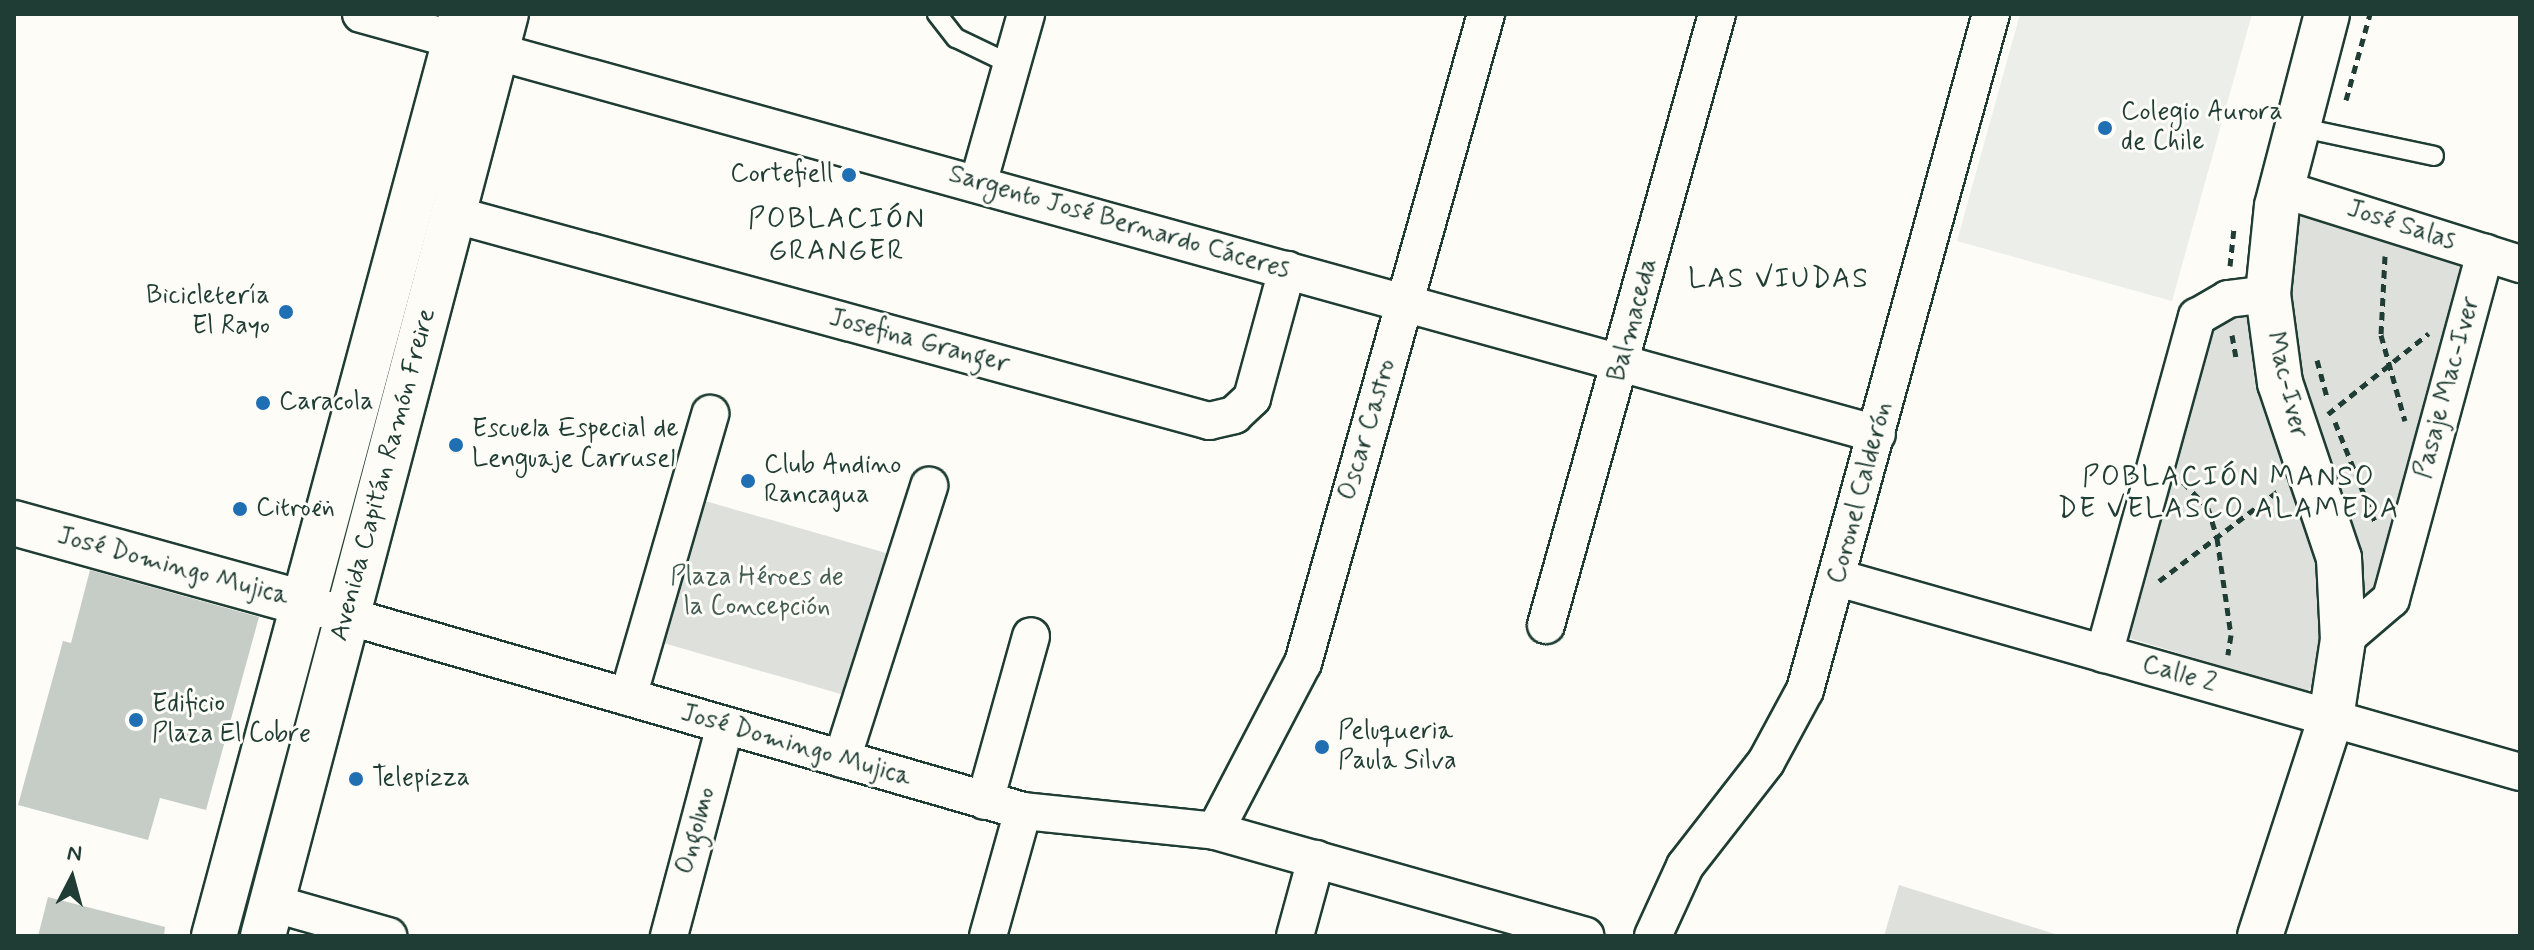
<!DOCTYPE html>
<html>
<head>
<meta charset="utf-8">
<style>
	body { margin:0 }
	#map { position:relative; width:2534px; height:950px; overflow:hidden; background:#fdfcf7; font-family:Mynerve,sans-serif }
	div>[style] { position:absolute }
	[style*='--x'] { left:calc(var(--x)*1px); top:calc(var(--y)*1px); width:calc(var(--w)*1px); rotate:calc(var(--a)*1deg) }
	.built>* { inset:0; background:#eceee9 }
	.green>* { inset:0; background:#dde0db; transform-origin:0 0 }
	.building>* { inset:0; background:#c6cdc7 }
	.path>* { height:5px; margin-top:-2.5px; transform-origin:0; background:repeating-linear-gradient(90deg,#1f3d34 0 8px,transparent 0 14px) }
	.roads { filter:drop-shadow(2px 0 #1f3d34) drop-shadow(-2px 0 #1f3d34) drop-shadow(0 2px #1f3d34) drop-shadow(0 -2px #1f3d34) }
	.lane>* { height:18px; margin:-9px; padding:0 9px; transform-origin:9px; border-radius:9px; background:#fdfcf7 }
	.street>* { height:36px; margin:-18px; padding:0 18px; transform-origin:18px; border-radius:18px; background:#fdfcf7 }
	.secondary>* { height:44px; margin:-22px; padding:0 22px; transform-origin:22px; border-radius:22px; background:#fdfcf7 }
	.primary>* { height:44px; margin:-22px; padding:0 22px; transform-origin:22px; border-radius:22px; background:#fdfcf7 }
	.dots>* { width:22px; height:22px; translate:-50% -50%; box-sizing:border-box; border:4px solid #fdfcf7; border-radius:50% }
	span { translate:-50% -50%; white-space:nowrap; text-align:center; line-height:1.15; -webkit-text-stroke:6px #fdfcf7; paint-order:stroke }
	.poi-label { font-size:26px; color:#1f3d34 }
	.left { translate:0 -50%; text-align:left }
	.right { translate:-100% -50%; text-align:right }
	.street-label { font-size:26px; color:#1f3d34 }
	.park-label { font-size:26px; color:#455e55 }
	.neighbourhood-label { font-size:28px; color:#1f3d34; letter-spacing:2px }
	.frame { position:absolute; inset:0; border:16px solid #1f3d34; pointer-events:none }
	.north { position:absolute; left:32px; top:838px; width:80px; height:80px; -webkit-text-stroke:6px #fdfcf7; paint-order:stroke; rotate:6deg; font-size:22px; font-weight:700; line-height:32px; text-align:center; color:#1f3d34 }
	.north::after { content:''; display:block; margin:auto; width:28px; height:36px; background:#1f3d34; clip-path:polygon(50% 0,100% 100%,50% 72%,0 100%) }
</style>
</head>
<body>
<div id="map">
	<div class="built">
		<i style="clip-path:polygon(2020px 14px,2252px 14px,2172px 301px,1957px 241px)"></i>
	</div>
	<div class="green">
		<i style="clip-path:polygon(2293px 209px,2472px 264px,2383px 596px,2307px 692px,2119px 635px,2205px 330px,2278px 301px)"></i>
		<i style="left:698px;top:499px;width:210px;height:148px;rotate:16deg"></i>
		<i style="clip-path:polygon(1899px 885px,2061px 936px,1884px 936px)"></i>
	</div>
	<div class="building">
		<i style="clip-path:polygon(90px 570px,259px 617px,206px 810px,160px 798px,148px 840px,18px 805px,63px 641px,71px 643px)"></i>
		<i style="clip-path:polygon(48px 897px,165px 927px,164px 936px,38px 936px)"></i>
	</div>
	<div class="path">
		<i style="--x:2346;--y:100;--w:89;--a:-74.4"></i>
		<i style="--x:2385;--y:256;--w:79;--a:92.9"></i>
		<i style="--x:2381;--y:335;--w:89;--a:74.4"></i>
		<i style="--x:2230;--y:266;--w:38;--a:-84"></i>
		<i style="--x:2232;--y:335;--w:22;--a:80"></i>
		<i style="--x:2317;--y:360;--w:38;--a:75"></i>
		<i style="--x:2328;--y:414;--w:129;--a:-38.7"></i>
		<i style="--x:2335;--y:422;--w:110;--a:68.1"></i>
		<i style="--x:2183;--y:482;--w:36;--a:46"></i>
		<i style="--x:2208;--y:508;--w:31;--a:73"></i>
		<i style="--x:2217;--y:538;--w:98;--a:81.8"></i>
		<i style="--x:2231;--y:635;--w:20;--a:99"></i>
		<i style="--x:2159;--y:581;--w:149;--a:-37.1"></i>
	</div>
	<div class="roads">
		<div class="lane">
			<i style="--x:937;--y:14;--w:31;--a:52"></i>
			<i style="--x:956;--y:38;--w:62;--a:25.7"></i>
			<i style="--x:2298;--y:127;--w:139;--a:12"></i>
		</div>
		<div class="street">
			<i style="--x:361;--y:14;--w:1573;--a:15.49"></i>
			<i style="--x:978;--y:184;--w:177;--a:-74.2"></i>
			<i style="--x:2282;--y:189;--w:250;--a:17.5"></i>
			<i style="--x:452;--y:214;--w:785;--a:15.29"></i>
			<i style="--x:1209;--y:421;--w:26;--a:-13"></i>
			<i style="--x:1234;--y:415;--w:25;--a:-43"></i>
			<i style="--x:1252;--y:398;--w:133;--a:-74.7"></i>
			<i style="--x:1838;--y:578;--w:709;--a:15.88"></i>
			<i style="--x:302;--y:603;--w:750;--a:16.09"></i>
			<i style="--x:1023;--y:811;--w:193;--a:5.9"></i>
			<i style="--x:1215;--y:831;--w:385;--a:15.8"></i>
			<i style="--x:1546;--y:625;--w:634;--a:-74.36"></i>
			<i style="--x:2343;--y:640;--w:63;--a:-40.5"></i>
			<i style="--x:2391;--y:599;--w:359;--a:-74.8"></i>
			<i style="--x:2104;--y:654;--w:350;--a:-74.6"></i>
			<i style="--x:2197;--y:317;--w:36;--a:-30"></i>
			<i style="--x:2228;--y:299;--w:40;--a:-7.1"></i>
			<i style="--x:628;--y:697;--w:295;--a:-73.8"></i>
			<i style="--x:842;--y:759;--w:287;--a:-72.3"></i>
			<i style="--x:985;--y:801;--w:171;--a:-74.4"></i>
			<i style="--x:1215;--y:831;--w:190;--a:-62.4"></i>
			<i style="--x:1303;--y:663;--w:674;--a:-74.25"></i>
			<i style="--x:272;--y:903;--w:121;--a:15.9"></i>
			<i style="--x:669;--y:936;--w:218;--a:-75.1"></i>
			<i style="--x:988;--y:936;--w:130;--a:-74.4"></i>
			<i style="--x:1295;--y:936;--w:80;--a:-74.7"></i>
			<i style="--x:1653;--y:936;--w:77;--a:-65.4"></i>
			<i style="--x:1685;--y:866;--w:132;--a:-52.1"></i>
			<i style="--x:1766;--y:762;--w:82;--a:-61.6"></i>
			<i style="--x:1805;--y:690;--w:701;--a:-74.62"></i>
		</div>
		<div class="secondary">
			<i style="--x:14;--y:523;--w:299;--a:15.5"></i>
			<i style="--x:2260;--y:936;--w:229;--a:-72"></i>
			<i style="--x:2331;--y:718;--w:79;--a:-81.3"></i>
			<i style="--x:2343;--y:640;--w:82;--a:-92.8"></i>
			<i style="--x:2339;--y:558;--w:185;--a:-108.6"></i>
			<i style="--x:2280;--y:383;--w:90;--a:-97.7"></i>
			<i style="--x:2268;--y:294;--w:88;--a:-84.2"></i>
			<i style="--x:2277;--y:206;--w:198;--a:-75.4"></i>
		</div>
		<div class="primary">
			<i style="--x:214;--y:936;--w:955;--a:-74.94"></i>
			<i style="--x:263;--y:936;--w:953;--a:-75.24"></i>
		</div>
	</div>
	<div class="dots">
		<i style="left:2105px;top:128px;background:#1f6fb2"></i>
		<i style="left:849px;top:175px;background:#1f6fb2"></i>
		<i style="left:286px;top:312px;background:#1f6fb2"></i>
		<i style="left:263px;top:403px;background:#1f6fb2"></i>
		<i style="left:456px;top:445px;background:#1f6fb2"></i>
		<i style="left:748px;top:481px;background:#1f6fb2"></i>
		<i style="left:240px;top:509px;background:#1f6fb2"></i>
		<i style="left:136px;top:720px;background:#1f6fb2"></i>
		<i style="left:1322px;top:747px;background:#1f6fb2"></i>
		<i style="left:356px;top:779px;background:#1f6fb2"></i>
	</div>
	<div class="poi-label">
		<span class="left" style="left:2121px;top:128px">Colegio Aurora<br>de Chile</span>
		<span class="right" style="left:833px;top:175px">Cortefiell</span>
		<span class="right" style="left:270px;top:312px">Bicicletería<br>El Rayo</span>
		<span class="left" style="left:279px;top:403px">Caracola</span>
		<span class="left" style="left:472px;top:445px">Escuela Especial de<br>Lenguaje Carrusel</span>
		<span class="left" style="left:764px;top:481px">Club Andino<br>Rancagua</span>
		<span class="left" style="left:256px;top:509px">Citroën</span>
		<span class="left" style="left:152px;top:720px">Edificio<br>Plaza El Cobre</span>
		<span class="left" style="left:1338px;top:747px">Peluqueria<br>Paula Silva</span>
		<span class="left" style="left:372px;top:779px">Telepizza</span>
	</div>
	<div class="street-label">
		<span style="left:1119px;top:223px;rotate:16deg">Sargento José Bernardo Cáceres</span>
		<span style="left:2401px;top:226px;rotate:18deg">José Salas</span>
		<span style="left:1634px;top:320px;rotate:-75deg">Balmaceda</span>
		<span style="left:919px;top:342px;rotate:15deg">Josefina Granger</span>
		<span style="left:2286px;top:385px;rotate:76deg">Mac-Iver</span>
		<span style="left:2448px;top:388px;rotate:-75deg">Pasaje Mac-Iver</span>
		<span style="left:1368px;top:430px;rotate:-74deg">Oscar Castro</span>
		<span style="left:384px;top:475px;rotate:-75deg">Avenida Capitán Ramón Freire</span>
		<span style="left:1861px;top:493px;rotate:-75deg">Coronel Calderón</span>
		<span style="left:173px;top:567px;rotate:15deg">José Domingo Mujica</span>
		<span style="left:2179px;top:675px;rotate:16deg">Calle 2</span>
		<span style="left:796px;top:746px;rotate:16deg">José Domingo Mujica</span>
		<span style="left:697px;top:831px;rotate:-75deg">Ongolmo</span>
	</div>
	<div class="park-label">
		<span style="left:757px;top:593px">Plaza Héroes de<br>la Concepción</span>
	</div>
	<div class="neighbourhood-label">
		<span style="left:837px;top:236px">POBLACIÓN<br>GRANGER</span>
		<span style="left:1779px;top:280px">LAS VIUDAS</span>
		<span style="left:2229px;top:494px">POBLACIÓN MANSO<br>DE VELASCO ALAMEDA</span>
	</div>
	<div class="frame"></div>
	<div class="north">N</div>
</div>
</body>
</html>
